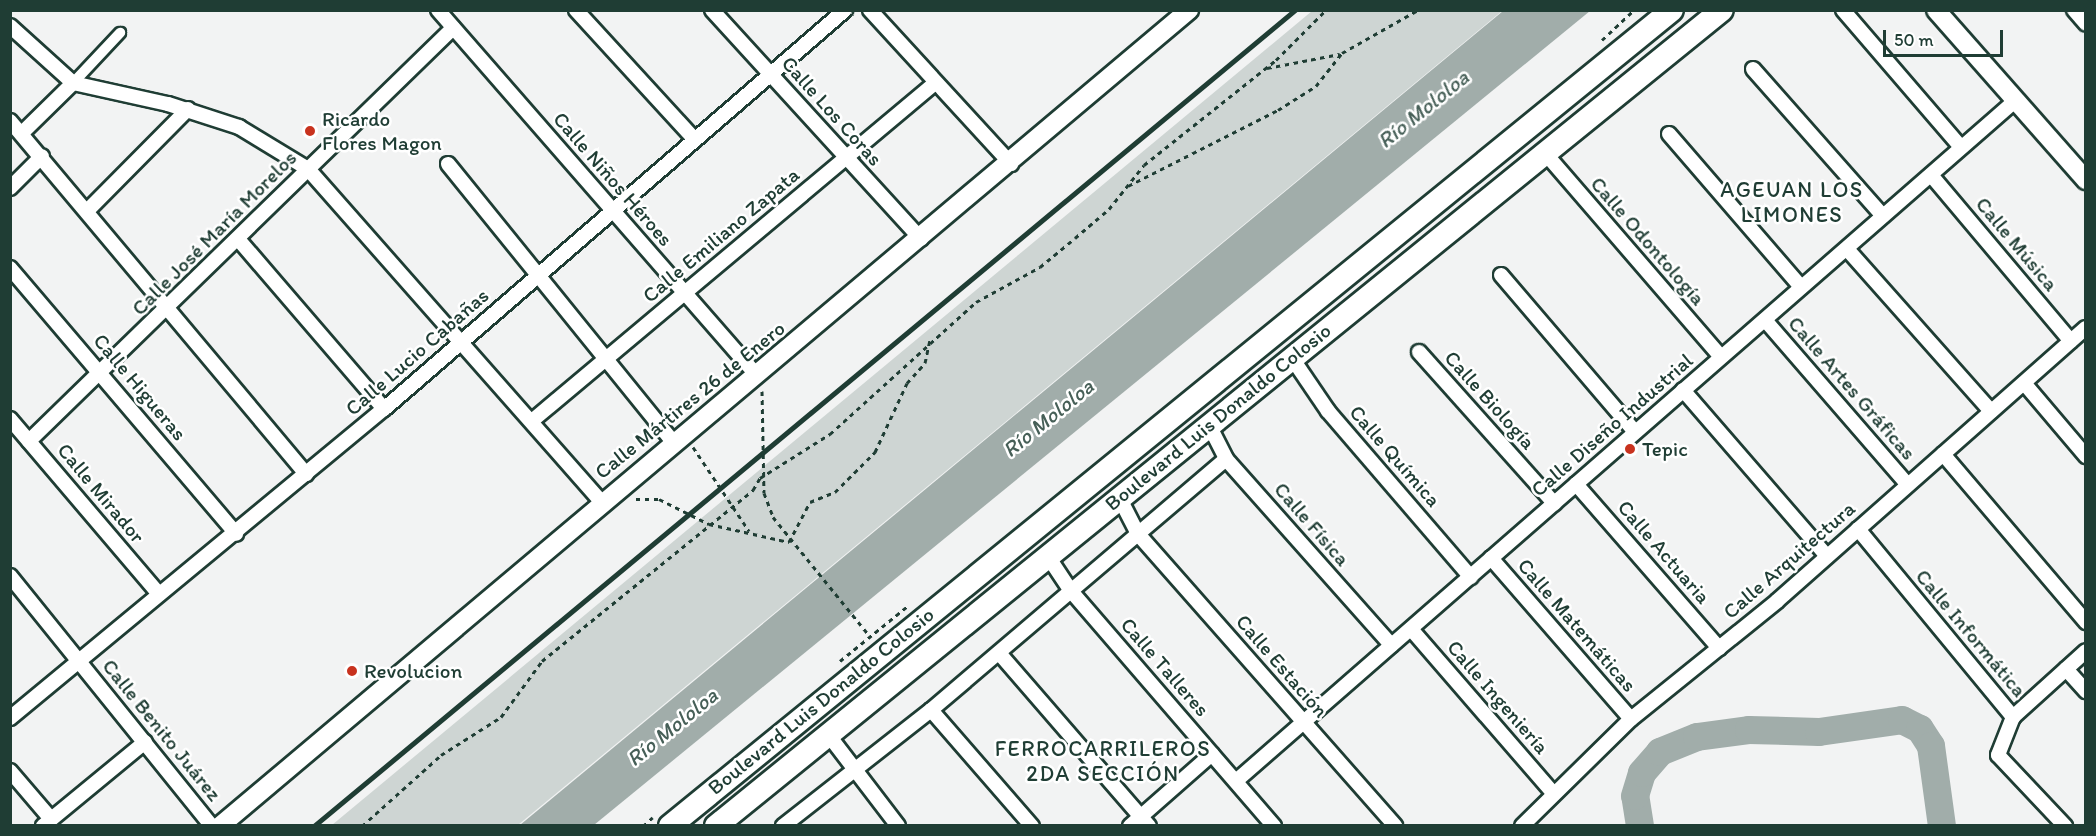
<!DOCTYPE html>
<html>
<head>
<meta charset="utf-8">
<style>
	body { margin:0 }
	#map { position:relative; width:2096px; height:836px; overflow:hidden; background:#f2f3f3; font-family:Itim,sans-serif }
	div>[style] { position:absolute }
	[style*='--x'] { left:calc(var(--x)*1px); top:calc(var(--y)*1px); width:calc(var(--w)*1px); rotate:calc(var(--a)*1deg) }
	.green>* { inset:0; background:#ced5d3 }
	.water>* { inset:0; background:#a1adaa }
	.river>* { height:28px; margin:-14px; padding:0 14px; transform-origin:14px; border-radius:14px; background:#a1adaa }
	.path>* { height:3px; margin-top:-1.5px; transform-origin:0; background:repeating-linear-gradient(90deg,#1f3d34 0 4.5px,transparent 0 9px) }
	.roads { filter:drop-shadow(2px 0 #1f3d34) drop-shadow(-2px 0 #1f3d34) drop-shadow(0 2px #1f3d34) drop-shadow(0 -2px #1f3d34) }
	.pedestrian>* { height:10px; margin:-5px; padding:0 5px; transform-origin:5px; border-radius:5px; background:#fff }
	.minor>* { height:14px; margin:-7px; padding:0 7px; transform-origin:7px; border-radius:7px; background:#fff }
	.tertiary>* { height:18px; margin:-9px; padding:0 9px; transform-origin:9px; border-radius:9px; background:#fff }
	.primary>* { height:22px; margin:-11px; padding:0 11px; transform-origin:11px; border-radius:11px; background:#fff }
	.rail>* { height:4.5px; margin:-2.25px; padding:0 2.25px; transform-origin:2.25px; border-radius:2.25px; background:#1f3d34 }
	.dots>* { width:16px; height:16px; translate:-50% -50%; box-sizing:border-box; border:3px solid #fff; border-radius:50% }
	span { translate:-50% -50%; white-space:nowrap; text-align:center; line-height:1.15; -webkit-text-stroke:5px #fff; paint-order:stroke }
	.street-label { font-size:21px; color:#1f3d34 }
	.poi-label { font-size:21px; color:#1f3d34 }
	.left { translate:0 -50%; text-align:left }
	.water-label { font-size:22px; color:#465f57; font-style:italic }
	.neighbourhood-label { font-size:22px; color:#1f3d34; letter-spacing:1.5px }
	.frame { position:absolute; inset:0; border:12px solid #1f3d34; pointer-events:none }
	.scale { position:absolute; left:1883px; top:30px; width:120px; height:27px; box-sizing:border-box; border:3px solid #1f3d34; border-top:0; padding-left:8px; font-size:18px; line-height:21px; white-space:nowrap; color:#1f3d34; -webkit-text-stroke:4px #fff; paint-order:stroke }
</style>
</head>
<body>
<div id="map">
	<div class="green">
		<i style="clip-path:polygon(1312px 11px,1502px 11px,518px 825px,332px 825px)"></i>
	</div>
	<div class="water">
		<i style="clip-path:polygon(1503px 11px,1590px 11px,594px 825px,520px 825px)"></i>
	</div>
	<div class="river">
		<i style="--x:1640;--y:826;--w:30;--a:-99"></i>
		<i style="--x:1635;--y:796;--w:24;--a:-73"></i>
		<i style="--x:1642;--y:773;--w:28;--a:-49"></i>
		<i style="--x:1660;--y:752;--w:40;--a:-22"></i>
		<i style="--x:1697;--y:737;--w:52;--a:-7.7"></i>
		<i style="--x:1749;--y:730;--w:70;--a:1.6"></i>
		<i style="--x:1819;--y:732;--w:84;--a:-8.2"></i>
		<i style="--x:1902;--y:720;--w:20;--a:27"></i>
		<i style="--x:1920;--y:729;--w:20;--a:57"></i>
		<i style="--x:1931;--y:746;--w:81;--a:82.2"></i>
	</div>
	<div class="path">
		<i style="--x:1602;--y:40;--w:44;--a:-43.2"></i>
		<i style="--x:1267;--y:68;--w:74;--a:-10.9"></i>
		<i style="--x:1128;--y:186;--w:168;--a:-26.9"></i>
		<i style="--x:1278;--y:110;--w:45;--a:-32.3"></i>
		<i style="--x:1316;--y:86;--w:42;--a:-51.8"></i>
		<i style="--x:1342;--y:53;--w:87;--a:-29.5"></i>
		<i style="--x:762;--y:391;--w:102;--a:88.9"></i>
		<i style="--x:764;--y:493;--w:26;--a:69"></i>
		<i style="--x:773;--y:517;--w:152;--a:50.9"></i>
		<i style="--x:693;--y:447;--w:101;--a:56.3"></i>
		<i style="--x:636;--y:499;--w:23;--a:0"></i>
		<i style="--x:659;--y:499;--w:56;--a:26.6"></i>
		<i style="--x:709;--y:524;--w:82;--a:12.7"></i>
		<i style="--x:789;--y:542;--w:45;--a:-62.3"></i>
		<i style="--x:810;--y:502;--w:27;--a:-22"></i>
		<i style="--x:835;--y:492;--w:57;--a:-45"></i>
		<i style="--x:875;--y:452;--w:76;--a:-65.1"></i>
		<i style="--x:907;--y:383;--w:27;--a:-48"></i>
		<i style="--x:925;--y:363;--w:24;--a:-78"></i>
		<i style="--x:840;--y:661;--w:89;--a:-39.1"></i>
		<i style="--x:362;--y:826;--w:106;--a:-41.9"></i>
		<i style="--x:441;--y:755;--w:71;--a:-32.3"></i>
		<i style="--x:501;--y:717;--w:69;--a:-53.8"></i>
		<i style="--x:542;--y:661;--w:272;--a:-39"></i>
		<i style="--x:753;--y:490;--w:14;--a:-60"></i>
		<i style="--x:760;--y:478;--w:83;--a:-32.2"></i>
		<i style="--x:830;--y:434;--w:197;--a:-42.1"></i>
		<i style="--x:976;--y:302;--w:73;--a:-28.7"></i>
		<i style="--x:1040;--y:267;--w:45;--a:-39.6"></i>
		<i style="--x:1075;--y:238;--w:45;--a:-40.5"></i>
		<i style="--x:1109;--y:209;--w:56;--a:-51.5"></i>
		<i style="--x:1144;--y:165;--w:169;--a:-38.5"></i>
		<i style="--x:1276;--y:60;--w:71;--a:-45"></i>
		<i style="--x:643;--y:826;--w:13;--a:-42"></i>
	</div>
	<div class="roads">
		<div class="pedestrian">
			<i style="--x:73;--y:83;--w:69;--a:-46.8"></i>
		</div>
		<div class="minor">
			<i style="--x:438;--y:10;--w:484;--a:48.9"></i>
			<i style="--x:576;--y:10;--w:176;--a:47.5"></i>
			<i style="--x:712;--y:10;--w:310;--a:47.6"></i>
			<i style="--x:870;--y:10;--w:209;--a:47.5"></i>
			<i style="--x:1843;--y:10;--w:181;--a:49.3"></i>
			<i style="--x:2074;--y:10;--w:18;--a:49"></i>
			<i style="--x:10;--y:26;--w:85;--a:42.1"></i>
			<i style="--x:73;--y:83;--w:97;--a:12.5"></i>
			<i style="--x:168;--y:104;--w:75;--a:17.9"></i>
			<i style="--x:239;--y:127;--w:81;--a:31.3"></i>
			<i style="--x:308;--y:169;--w:444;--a:48.6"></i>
			<i style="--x:1753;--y:69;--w:196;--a:48.5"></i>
			<i style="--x:10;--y:121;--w:461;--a:50"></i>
			<i style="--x:22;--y:133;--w:71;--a:-44.4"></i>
			<i style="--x:1669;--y:134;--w:202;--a:49.2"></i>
			<i style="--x:1545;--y:153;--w:269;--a:49.2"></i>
			<i style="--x:448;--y:164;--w:359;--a:51"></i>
			<i style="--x:1931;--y:175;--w:217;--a:49.9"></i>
			<i style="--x:10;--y:188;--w:45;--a:-45"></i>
			<i style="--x:88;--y:210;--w:142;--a:-45.3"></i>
			<i style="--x:238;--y:239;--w:224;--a:49.3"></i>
			<i style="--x:1847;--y:249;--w:217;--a:48.4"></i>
			<i style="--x:10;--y:268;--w:349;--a:49.6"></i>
			<i style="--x:1501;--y:275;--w:206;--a:49.5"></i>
			<i style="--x:1765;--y:320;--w:218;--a:49.1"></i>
			<i style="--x:1419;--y:352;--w:203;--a:48.2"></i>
			<i style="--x:1292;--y:358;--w:64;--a:55.8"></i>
			<i style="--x:1328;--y:411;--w:219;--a:49.3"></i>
			<i style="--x:2024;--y:383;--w:96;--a:49.7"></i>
			<i style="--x:1683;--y:390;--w:220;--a:49.1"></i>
			<i style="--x:10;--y:419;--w:230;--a:49.6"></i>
			<i style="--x:533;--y:420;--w:525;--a:-39.97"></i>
			<i style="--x:1209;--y:425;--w:38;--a:63"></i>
			<i style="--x:1226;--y:459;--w:249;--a:48.4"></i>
			<i style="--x:29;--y:441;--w:592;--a:-44.25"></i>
			<i style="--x:1943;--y:454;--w:221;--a:49.6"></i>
			<i style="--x:1576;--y:484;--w:218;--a:48.9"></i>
			<i style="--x:1119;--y:497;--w:42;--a:62.8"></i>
			<i style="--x:1138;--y:534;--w:389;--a:48.6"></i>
			<i style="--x:1858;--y:529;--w:244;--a:50.5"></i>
			<i style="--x:2013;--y:717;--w:98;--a:-42.1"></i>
			<i style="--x:1047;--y:555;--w:43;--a:56.3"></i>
			<i style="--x:1071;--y:591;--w:311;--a:49.2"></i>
			<i style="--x:1491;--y:558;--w:213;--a:49"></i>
			<i style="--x:10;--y:576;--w:321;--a:51.1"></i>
			<i style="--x:1411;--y:629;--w:218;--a:49.1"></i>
			<i style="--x:999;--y:653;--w:229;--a:49.1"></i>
			<i style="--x:2066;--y:669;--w:30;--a:48"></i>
			<i style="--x:931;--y:710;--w:154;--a:49"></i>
			<i style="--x:2013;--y:717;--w:41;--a:111.5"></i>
			<i style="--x:1998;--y:755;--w:98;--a:46.7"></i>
			<i style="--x:10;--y:718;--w:485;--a:-39.6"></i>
			<i style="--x:384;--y:409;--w:610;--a:-40.88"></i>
			<i style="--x:827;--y:733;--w:117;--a:52.6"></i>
			<i style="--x:10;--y:771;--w:63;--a:49.5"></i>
			<i style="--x:1236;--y:781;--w:1035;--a:-41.12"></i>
			<i style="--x:43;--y:826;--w:132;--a:-39.5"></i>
			<i style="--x:783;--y:826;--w:188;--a:-38.1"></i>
			<i style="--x:931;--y:710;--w:387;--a:-40.4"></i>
			<i style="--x:1130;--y:826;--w:109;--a:-41.3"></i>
			<i style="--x:1522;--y:826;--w:153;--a:-44.5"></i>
			<i style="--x:1631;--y:719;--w:188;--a:-38.9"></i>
			<i style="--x:1777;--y:601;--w:412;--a:-41.5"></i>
		</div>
		<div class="tertiary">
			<i style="--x:1936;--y:10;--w:227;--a:48.6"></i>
			<i style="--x:220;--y:826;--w:1267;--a:-40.1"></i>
		</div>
		<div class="primary">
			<i style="--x:670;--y:826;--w:1292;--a:-39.16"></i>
			<i style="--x:716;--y:826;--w:1295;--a:-39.05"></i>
		</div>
	</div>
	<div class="rail">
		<i style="--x:314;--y:826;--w:1276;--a:-39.75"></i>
	</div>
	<div class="dots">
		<i style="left:310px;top:131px;background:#c8321e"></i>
		<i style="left:1630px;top:449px;background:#c8321e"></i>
		<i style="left:352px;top:671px;background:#c8321e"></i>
	</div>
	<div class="street-label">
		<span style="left:832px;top:111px;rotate:48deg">Calle Los Coras</span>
		<span style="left:613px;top:179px;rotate:49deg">Calle Niños Héroes</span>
		<span style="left:214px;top:233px;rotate:-45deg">Calle José María Morelos</span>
		<span style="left:721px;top:235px;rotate:-40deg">Calle Emiliano Zapata</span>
		<span style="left:1648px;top:241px;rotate:49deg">Calle Odontología</span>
		<span style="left:2017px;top:244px;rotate:50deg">Calle Música</span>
		<span style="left:417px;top:352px;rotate:-41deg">Calle Lucio Cabañas</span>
		<span style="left:140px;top:387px;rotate:50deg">Calle Higueras</span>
		<span style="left:1852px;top:388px;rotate:49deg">Calle Artes Gráficas</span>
		<span style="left:690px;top:400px;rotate:-39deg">Calle Mártires 26 de Enero</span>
		<span style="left:1490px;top:400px;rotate:48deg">Calle Biología</span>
		<span style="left:1218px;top:417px;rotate:-39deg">Boulevard Luis Donaldo Colosio</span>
		<span style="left:1612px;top:425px;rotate:-41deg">Calle Diseño Industrial</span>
		<span style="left:1395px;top:456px;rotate:49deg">Calle Química</span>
		<span style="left:101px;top:493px;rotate:50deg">Calle Mirador</span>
		<span style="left:1312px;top:524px;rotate:49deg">Calle Física</span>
		<span style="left:1664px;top:552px;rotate:49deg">Calle Actuaria</span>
		<span style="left:1789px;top:560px;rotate:-41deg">Calle Arquitectura</span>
		<span style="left:1577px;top:625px;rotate:49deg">Calle Matemáticas</span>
		<span style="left:1971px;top:633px;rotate:50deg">Calle Informática</span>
		<span style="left:1282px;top:666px;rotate:49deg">Calle Estación</span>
		<span style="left:1165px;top:667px;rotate:49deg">Calle Talleres</span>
		<span style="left:1498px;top:697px;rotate:49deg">Calle Ingeniería</span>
		<span style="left:821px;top:701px;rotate:-39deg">Boulevard Luis Donaldo Colosio</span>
		<span style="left:162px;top:730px;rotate:51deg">Calle Benito Juárez</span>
	</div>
	<div class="poi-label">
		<span class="left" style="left:322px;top:131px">Ricardo<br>Flores Magon</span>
		<span class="left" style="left:1642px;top:449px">Tepic</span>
		<span class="left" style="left:364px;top:671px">Revolucion</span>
	</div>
	<div class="water-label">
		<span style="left:1423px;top:109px;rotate:-39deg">Río Mololoa</span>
		<span style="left:1048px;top:418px;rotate:-39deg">Río Mololoa</span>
		<span style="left:672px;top:727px;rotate:-39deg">Río Mololoa</span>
	</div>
	<div class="neighbourhood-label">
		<span style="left:1792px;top:202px">AGEUAN LOS<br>LIMONES</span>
		<span style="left:1103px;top:761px">FERROCARRILEROS<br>2DA SECCIÓN</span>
	</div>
	<div class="frame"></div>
	<div class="scale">50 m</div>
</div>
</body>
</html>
